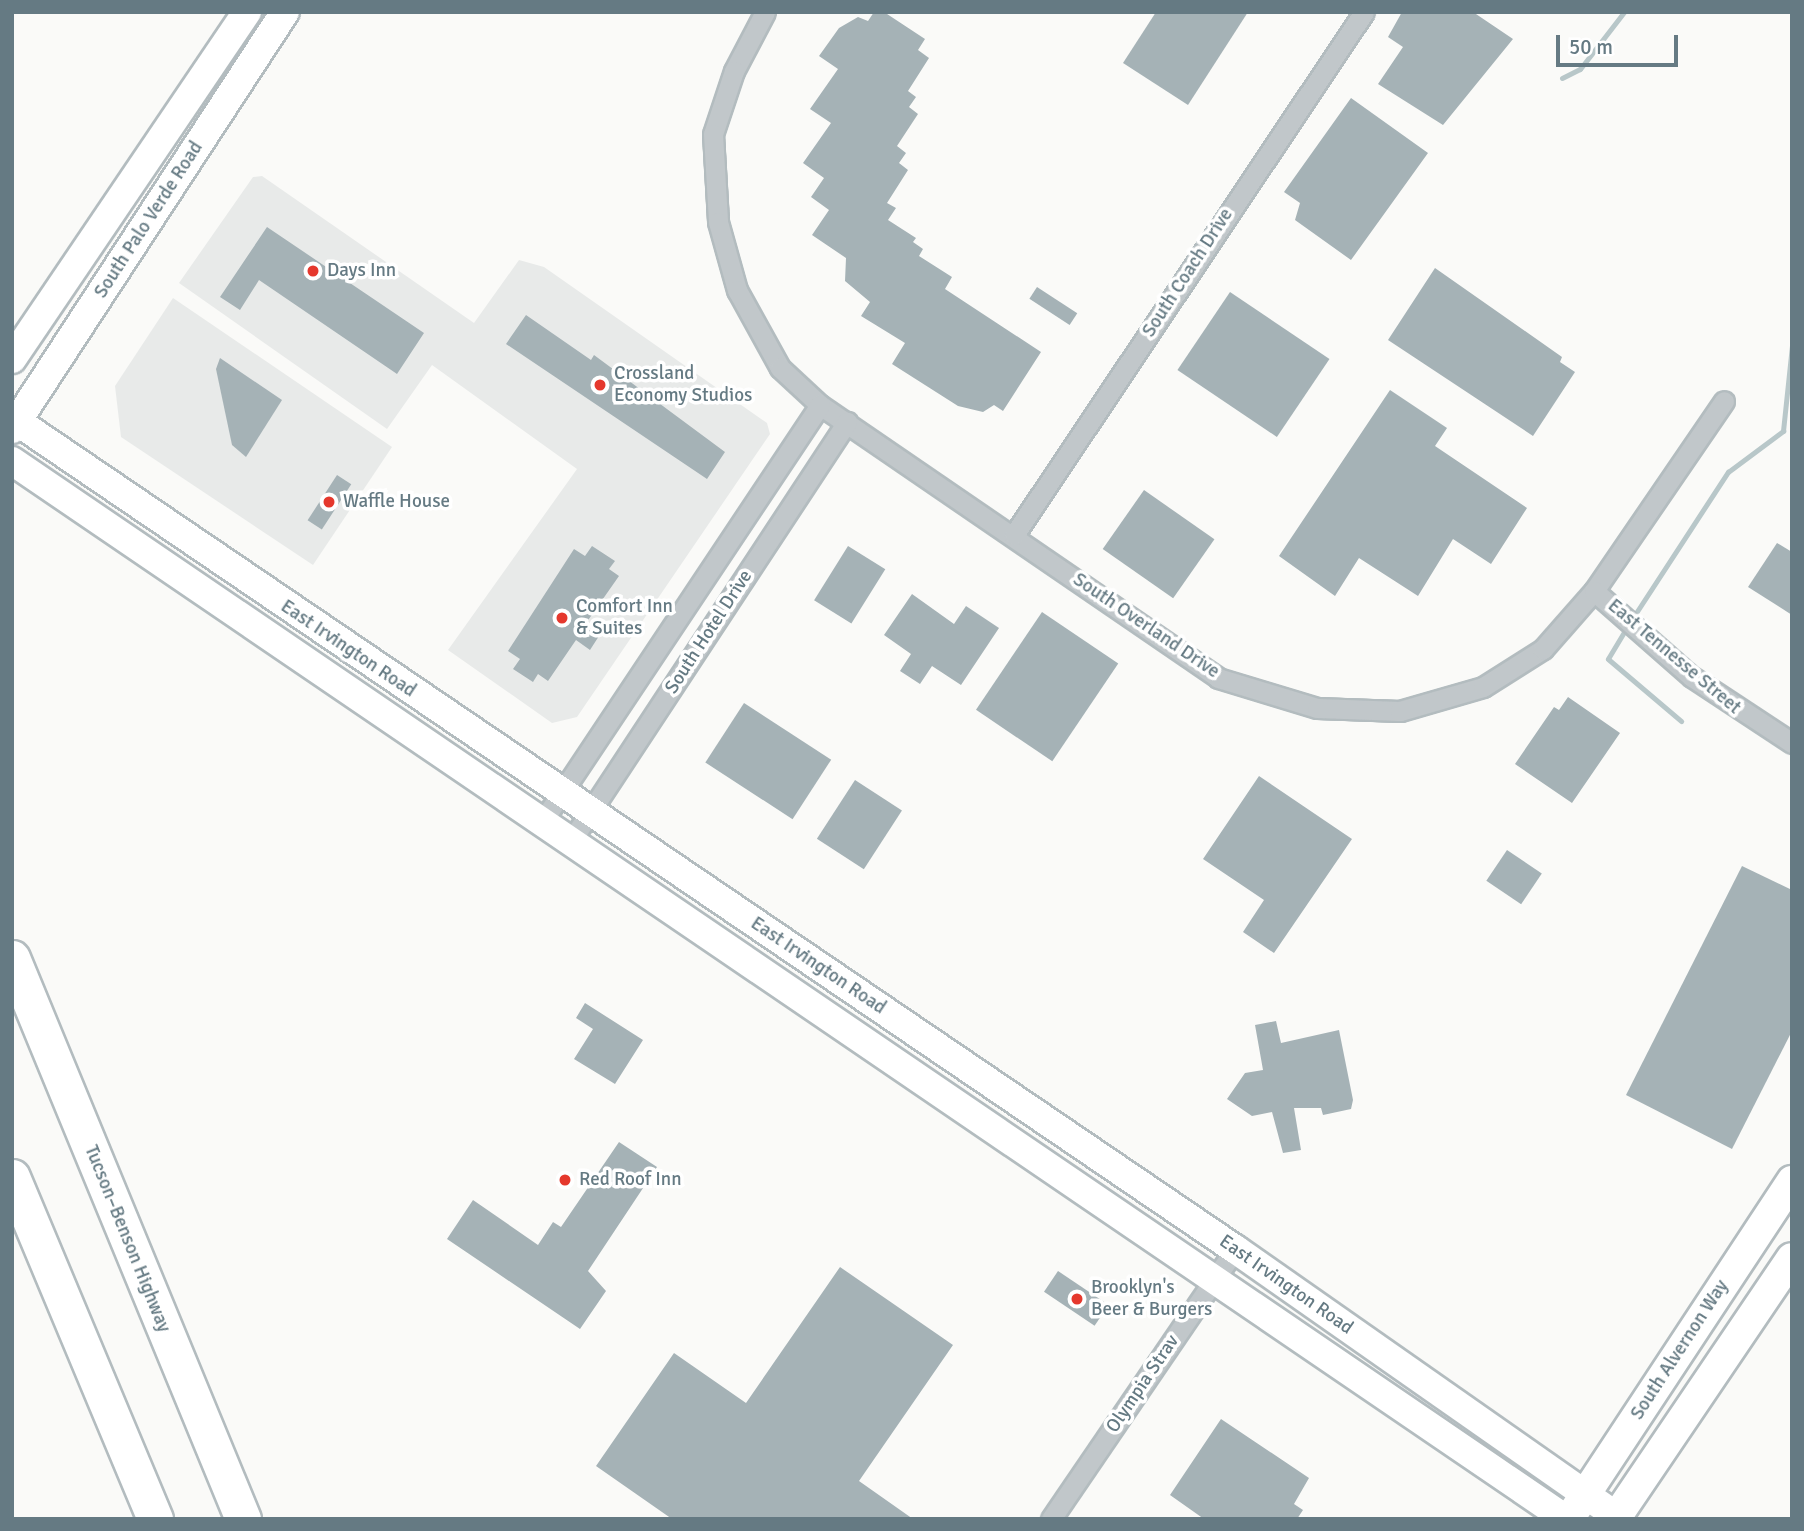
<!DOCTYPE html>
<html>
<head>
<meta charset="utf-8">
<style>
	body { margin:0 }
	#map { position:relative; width:1804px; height:1531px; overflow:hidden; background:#fafaf8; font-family:Signika,sans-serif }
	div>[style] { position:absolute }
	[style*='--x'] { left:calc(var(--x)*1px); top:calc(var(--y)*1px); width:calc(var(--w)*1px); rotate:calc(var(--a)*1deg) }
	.built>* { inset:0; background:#e8eae9 }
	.stream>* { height:5px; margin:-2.5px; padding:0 2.5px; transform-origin:2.5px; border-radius:2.5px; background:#b8c7c9 }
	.building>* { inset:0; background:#a5b2b6; transform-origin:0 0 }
	.roads { filter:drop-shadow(2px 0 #b3bcbf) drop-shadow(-2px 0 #b3bcbf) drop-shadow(0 2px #b3bcbf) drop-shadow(0 -2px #b3bcbf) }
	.street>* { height:19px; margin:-9.5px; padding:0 9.5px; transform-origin:9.5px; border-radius:9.5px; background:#c1c7ca }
	.secondary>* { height:28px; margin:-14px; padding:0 14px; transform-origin:14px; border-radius:14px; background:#fff }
	.primary>* { height:30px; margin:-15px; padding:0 15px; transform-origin:15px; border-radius:15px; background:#fff }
	.highway>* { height:35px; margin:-17.5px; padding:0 17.5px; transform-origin:17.5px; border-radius:17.5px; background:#fff }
	.dots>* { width:19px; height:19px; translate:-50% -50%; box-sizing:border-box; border:4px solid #fff; border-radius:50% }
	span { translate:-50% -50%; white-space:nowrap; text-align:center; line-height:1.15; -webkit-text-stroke:7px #fff; paint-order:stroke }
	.street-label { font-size:19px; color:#657a83 }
	.poi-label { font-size:19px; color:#657a83 }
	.left { translate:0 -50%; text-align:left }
	.frame { position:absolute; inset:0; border:14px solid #657a83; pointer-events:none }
	.scale { position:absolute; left:1556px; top:35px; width:122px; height:32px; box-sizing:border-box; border:4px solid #657a83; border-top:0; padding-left:9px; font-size:21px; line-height:24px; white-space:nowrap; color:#657a83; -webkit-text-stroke:5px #fff; paint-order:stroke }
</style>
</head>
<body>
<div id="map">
	<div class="built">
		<i style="clip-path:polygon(262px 176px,474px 323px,519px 260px,544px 267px,767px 423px,770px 434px,577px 717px,552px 723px,448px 650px,577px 469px,432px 365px,387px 429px,179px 283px,253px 177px)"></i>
		<i style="clip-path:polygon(173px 298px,392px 447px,313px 565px,121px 437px,115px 386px)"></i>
	</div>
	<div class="stream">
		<i style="--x:1562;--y:78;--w:20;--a:-27"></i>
		<i style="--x:1580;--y:69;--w:72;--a:-52.3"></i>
		<i style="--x:1632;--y:619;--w:176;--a:-56.9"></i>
		<i style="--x:1728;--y:472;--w:69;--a:-36.7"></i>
		<i style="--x:1783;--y:431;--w:86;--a:-84"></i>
		<i style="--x:1627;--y:627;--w:37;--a:121"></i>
		<i style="--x:1608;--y:659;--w:96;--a:40.3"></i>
	</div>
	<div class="building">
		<i style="clip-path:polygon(874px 12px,884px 12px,925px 39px,918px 50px,929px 58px,908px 91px,916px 97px,909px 107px,918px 114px,897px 146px,906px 153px,899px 163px,908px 170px,887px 203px,896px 208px,888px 220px,916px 238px,913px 242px,923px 249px,919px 256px,952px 277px,945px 289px,1041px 352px,1003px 411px,994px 405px,983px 412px,958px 406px,892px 364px,905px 343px,861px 316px,870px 302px,845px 281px,846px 258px,812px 235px,829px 210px,811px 197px,824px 178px,803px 163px,831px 123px,810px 109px,838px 69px,819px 56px,839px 28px,858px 17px,868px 21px)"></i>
		<i style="clip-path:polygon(1156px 12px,1248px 12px,1188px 105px,1123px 63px)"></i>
		<i style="clip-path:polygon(1402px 12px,1473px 12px,1513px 39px,1443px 125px,1378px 84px,1403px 47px,1388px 37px)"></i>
		<i style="clip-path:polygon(1351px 98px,1428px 153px,1351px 260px,1295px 220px,1300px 203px,1284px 192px)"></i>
		<i style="clip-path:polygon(267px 227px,424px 333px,397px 374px,259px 280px,240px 310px,220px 297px)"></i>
		<i style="clip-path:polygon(1435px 268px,1562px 357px,1560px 362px,1575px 372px,1533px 436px,1388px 340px)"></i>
		<i style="left:1037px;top:287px;width:48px;height:14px;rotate:33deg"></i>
		<i style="left:1230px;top:292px;width:120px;height:94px;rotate:34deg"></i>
		<i style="clip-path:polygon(526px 315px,591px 360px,594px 355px,725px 452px,707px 479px,506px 344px)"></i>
		<i style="clip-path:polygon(220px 358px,282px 400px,246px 457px,232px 445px,216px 369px)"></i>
		<i style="clip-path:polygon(1390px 390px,1447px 428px,1435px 446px,1527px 508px,1491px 564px,1453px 539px,1418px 596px,1359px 558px,1335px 596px,1279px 556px)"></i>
		<i style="left:337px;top:475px;width:17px;height:54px;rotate:33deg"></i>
		<i style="left:1144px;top:490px;width:86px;height:72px;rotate:35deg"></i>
		<i style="clip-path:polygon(1777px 543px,1792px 552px,1792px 615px,1748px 587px)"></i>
		<i style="clip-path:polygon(592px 546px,615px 561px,609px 569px,619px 576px,584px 626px,599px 636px,590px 650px,576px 640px,548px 681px,538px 674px,533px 682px,513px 669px,520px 659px,508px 651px,574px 549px,585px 556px)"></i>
		<i style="left:848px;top:546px;width:44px;height:64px;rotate:32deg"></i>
		<i style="clip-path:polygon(912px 594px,954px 624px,966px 606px,999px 628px,961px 685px,932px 666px,920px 684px,900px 671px,911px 654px,884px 635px)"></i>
		<i style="left:1042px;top:612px;width:92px;height:118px;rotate:34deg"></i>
		<i style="clip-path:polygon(1568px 697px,1620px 733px,1572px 803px,1515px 764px,1554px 707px,1559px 710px)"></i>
		<i style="left:744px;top:703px;width:104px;height:71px;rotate:33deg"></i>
		<i style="clip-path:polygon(1259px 776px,1352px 839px,1274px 953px,1243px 932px,1264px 900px,1203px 859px)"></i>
		<i style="left:855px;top:780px;width:56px;height:70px;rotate:33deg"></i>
		<i style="left:1507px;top:850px;width:42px;height:37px;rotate:34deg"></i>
		<i style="clip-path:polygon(1742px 866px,1792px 890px,1792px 1031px,1732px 1149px,1626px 1095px)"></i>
		<i style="clip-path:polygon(585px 1003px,643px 1040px,615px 1084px,574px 1059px,593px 1029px,576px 1018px)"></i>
		<i style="clip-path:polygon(1276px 1021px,1281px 1043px,1339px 1030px,1353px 1100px,1351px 1109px,1323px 1115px,1321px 1108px,1294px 1108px,1301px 1150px,1283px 1153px,1272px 1112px,1252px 1116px,1227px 1099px,1245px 1073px,1263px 1070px,1255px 1025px)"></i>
		<i style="clip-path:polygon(619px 1142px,657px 1167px,588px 1271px,606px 1291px,580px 1329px,447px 1239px,473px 1200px,538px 1245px,553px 1222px,561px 1227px)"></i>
		<i style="clip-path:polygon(840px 1267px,953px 1345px,859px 1481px,913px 1519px,672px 1519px,596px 1466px,674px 1353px,746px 1403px)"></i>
		<i style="left:1058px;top:1271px;width:61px;height:25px;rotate:34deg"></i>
		<i style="clip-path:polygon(1221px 1419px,1309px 1478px,1294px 1504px,1303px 1510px,1297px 1519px,1204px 1519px,1170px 1495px)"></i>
	</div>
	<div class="roads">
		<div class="street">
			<i style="--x:765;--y:12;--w:67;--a:117.7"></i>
			<i style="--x:734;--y:71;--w:66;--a:108.4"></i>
			<i style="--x:713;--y:134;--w:88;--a:86.7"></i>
			<i style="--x:718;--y:222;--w:71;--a:74.4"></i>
			<i style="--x:737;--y:290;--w:89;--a:61.1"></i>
			<i style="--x:780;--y:368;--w:54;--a:42.8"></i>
			<i style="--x:820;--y:405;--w:483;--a:34.4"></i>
			<i style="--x:1218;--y:678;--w:103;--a:16.9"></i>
			<i style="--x:1317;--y:708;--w:83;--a:2.1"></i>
			<i style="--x:1400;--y:711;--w:86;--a:-16.1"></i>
			<i style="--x:1483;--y:687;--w:71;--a:-32.3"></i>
			<i style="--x:1543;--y:649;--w:77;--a:-48.7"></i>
			<i style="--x:1594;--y:591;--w:230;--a:-55.6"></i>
			<i style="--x:1014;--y:535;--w:629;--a:-56.21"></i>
			<i style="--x:1594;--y:591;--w:130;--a:41.3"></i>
			<i style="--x:1692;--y:677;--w:120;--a:33.4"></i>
			<i style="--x:542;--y:822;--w:501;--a:-56.31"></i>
			<i style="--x:571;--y:841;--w:502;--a:-56.63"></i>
			<i style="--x:1051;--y:1519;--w:327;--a:-55.7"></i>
		</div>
		<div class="secondary">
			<i style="--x:12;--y:359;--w:419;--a:-55.9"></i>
			<i style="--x:12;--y:418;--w:1479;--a:34.2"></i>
			<i style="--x:1235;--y:1249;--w:470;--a:35"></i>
			<i style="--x:12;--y:429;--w:498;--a:-56.8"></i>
			<i style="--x:12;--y:461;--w:1880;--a:34.25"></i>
		</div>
		<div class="primary">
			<i style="--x:1569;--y:1519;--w:405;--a:-56.6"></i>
			<i style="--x:1615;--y:1519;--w:315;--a:-55.9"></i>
		</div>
		<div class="highway">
			<i style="--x:12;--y:958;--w:607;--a:67.62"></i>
			<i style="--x:12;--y:1177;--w:371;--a:67.3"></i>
		</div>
	</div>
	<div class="dots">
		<i style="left:313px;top:271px;background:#e5382d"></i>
		<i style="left:600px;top:385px;background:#e5382d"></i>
		<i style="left:329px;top:502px;background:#e5382d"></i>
		<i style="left:562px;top:618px;background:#e5382d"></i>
		<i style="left:565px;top:1180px;background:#e5382d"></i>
		<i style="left:1077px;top:1299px;background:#e5382d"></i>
	</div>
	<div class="street-label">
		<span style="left:149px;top:220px;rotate:-57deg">South Palo Verde Road</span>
		<span style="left:1188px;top:273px;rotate:-57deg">South Coach Drive</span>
		<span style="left:1146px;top:626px;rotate:34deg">South Overland Drive</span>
		<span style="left:709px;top:632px;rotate:-57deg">South Hotel Drive</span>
		<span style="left:348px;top:649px;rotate:34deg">East Irvington Road</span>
		<span style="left:1674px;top:657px;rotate:40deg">East Tennesse Street</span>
		<span style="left:818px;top:966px;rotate:34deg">East Irvington Road</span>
		<span style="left:127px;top:1239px;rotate:68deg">Tucson–Benson Highway</span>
		<span style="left:1286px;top:1285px;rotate:35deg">East Irvington Road</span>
		<span style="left:1680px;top:1350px;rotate:-57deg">South Alvernon Way</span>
		<span style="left:1143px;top:1384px;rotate:-56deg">Olympia Strav</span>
	</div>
	<div class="poi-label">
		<span class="left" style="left:327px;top:271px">Days Inn</span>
		<span class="left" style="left:614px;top:385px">Crossland<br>Economy Studios</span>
		<span class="left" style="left:343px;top:502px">Waffle House</span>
		<span class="left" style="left:576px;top:618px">Comfort Inn<br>&amp; Suites</span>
		<span class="left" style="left:579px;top:1180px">Red Roof Inn</span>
		<span class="left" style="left:1091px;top:1299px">Brooklyn's<br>Beer &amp; Burgers</span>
	</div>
	<div class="frame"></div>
	<div class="scale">50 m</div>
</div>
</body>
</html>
